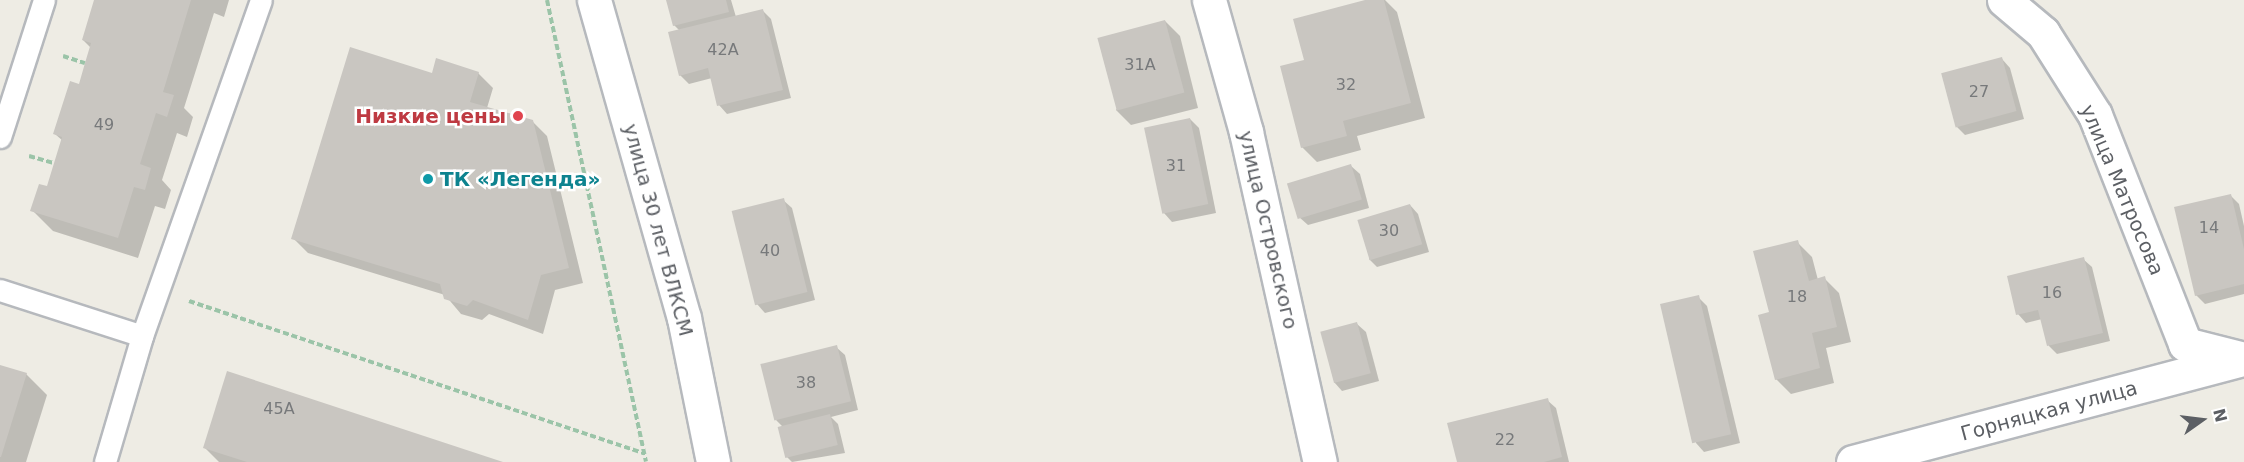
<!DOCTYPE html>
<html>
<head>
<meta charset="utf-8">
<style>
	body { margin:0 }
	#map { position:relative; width:2244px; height:462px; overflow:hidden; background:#eeece4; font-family:"DejaVu Sans",sans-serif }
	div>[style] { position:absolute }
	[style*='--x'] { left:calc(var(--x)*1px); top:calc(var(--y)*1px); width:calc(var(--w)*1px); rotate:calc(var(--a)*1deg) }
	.shadow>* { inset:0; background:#0003 }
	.building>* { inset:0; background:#c9c6c1; transform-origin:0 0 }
	.path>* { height:4px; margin-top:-2px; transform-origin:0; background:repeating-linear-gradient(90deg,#9bc4a8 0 6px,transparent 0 9px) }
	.roads { filter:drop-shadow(2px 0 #b6b9bd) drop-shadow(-2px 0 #b6b9bd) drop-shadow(0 2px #b6b9bd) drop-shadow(0 -2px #b6b9bd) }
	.service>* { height:21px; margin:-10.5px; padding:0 10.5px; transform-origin:10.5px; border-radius:10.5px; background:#fff }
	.minor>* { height:33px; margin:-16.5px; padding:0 16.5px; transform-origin:16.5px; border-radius:16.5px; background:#fff }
	.secondary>* { height:33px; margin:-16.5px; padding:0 16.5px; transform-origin:16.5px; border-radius:16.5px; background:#fff }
	.dots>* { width:16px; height:16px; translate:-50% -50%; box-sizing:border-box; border:3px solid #fff; border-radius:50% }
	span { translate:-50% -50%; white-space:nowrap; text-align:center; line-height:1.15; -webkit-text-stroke:5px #fff; paint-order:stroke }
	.number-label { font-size:16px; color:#77797b }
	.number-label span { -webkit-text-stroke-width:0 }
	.health-label { font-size:20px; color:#be3a42; font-weight:700 }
	.right { translate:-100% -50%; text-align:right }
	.culture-label { font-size:20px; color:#0d838f; font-weight:700 }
	.left { translate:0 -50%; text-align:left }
	.street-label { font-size:20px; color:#5c5f64 }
	.north { position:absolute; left:2172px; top:390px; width:60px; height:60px; -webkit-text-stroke:4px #fff; paint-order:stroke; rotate:76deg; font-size:16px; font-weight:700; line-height:24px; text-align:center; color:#5c5f64 }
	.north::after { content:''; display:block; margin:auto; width:21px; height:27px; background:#5c5f64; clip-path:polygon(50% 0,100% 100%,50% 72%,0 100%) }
</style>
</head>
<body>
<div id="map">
	<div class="shadow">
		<i style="clip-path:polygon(96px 0,229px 0,224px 17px,214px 13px,184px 108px,193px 117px,187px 137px,177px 133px,162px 180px,171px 190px,165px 209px,155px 206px,138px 258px,53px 231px,32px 210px,48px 188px,63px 141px,55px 134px,80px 85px,91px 48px,83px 40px)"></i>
		<i style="clip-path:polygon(668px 0,731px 0,736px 17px,763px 11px,771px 19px,791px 98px,727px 114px,719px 105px,712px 78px,689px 84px,680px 75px,680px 31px,674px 25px)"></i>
		<i style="clip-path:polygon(1371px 0,1385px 0,1397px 12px,1425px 118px,1357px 136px,1361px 150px,1317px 162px,1302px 147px,1306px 61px)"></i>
		<i style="clip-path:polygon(1165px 21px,1180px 36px,1198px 108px,1131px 125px,1116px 110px)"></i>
		<i style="clip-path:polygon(2002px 59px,2010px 68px,2024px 119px,1965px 135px,1957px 127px)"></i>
		<i style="clip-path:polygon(478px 73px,493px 88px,487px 108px,532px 121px,547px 136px,583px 283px,555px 290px,543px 334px,489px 314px,482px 320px,461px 314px,445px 295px,308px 253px,293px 238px,433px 75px)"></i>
		<i style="clip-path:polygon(1190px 119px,1199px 128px,1216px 213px,1172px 222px,1164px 213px)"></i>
		<i style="clip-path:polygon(1351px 166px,1360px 174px,1369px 208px,1308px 225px,1299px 217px)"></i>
		<i style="clip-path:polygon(2230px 195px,2239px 204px,2244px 226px,2244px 294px,2205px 304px,2196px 295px)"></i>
		<i style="clip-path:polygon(783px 200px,792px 208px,815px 300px,765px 313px,757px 304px)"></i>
		<i style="clip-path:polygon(1410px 205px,1418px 214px,1429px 252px,1377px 267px,1369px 259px)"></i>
		<i style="clip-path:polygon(1797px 242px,1812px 257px,1818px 280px,1824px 278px,1839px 293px,1851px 342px,1826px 348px,1834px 383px,1791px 394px,1776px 379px,1771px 313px)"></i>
		<i style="clip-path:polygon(2083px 259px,2092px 267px,2110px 341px,2057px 354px,2049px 346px,2042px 319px,2026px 323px,2018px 314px)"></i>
		<i style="clip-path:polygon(1698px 297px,1707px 306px,1740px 443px,1704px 452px,1696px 443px)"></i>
		<i style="clip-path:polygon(1357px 324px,1366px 332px,1379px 381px,1342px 391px,1334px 382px)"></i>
		<i style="clip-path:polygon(836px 347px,845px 355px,858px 410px,831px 417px,838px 424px,845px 453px,792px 462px,787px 457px,783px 427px,776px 420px)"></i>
		<i style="clip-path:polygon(0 368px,26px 374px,47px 395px,26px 462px,0 462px)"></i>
		<i style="clip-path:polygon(1547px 400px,1556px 408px,1569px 462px,1458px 462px)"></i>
		<i style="clip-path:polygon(204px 447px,500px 462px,219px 462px)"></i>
	</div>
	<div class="building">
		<i style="clip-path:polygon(94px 0,191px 0,163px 92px,174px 95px,167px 117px,156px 113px,140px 164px,151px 168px,145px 190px,134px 187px,118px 238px,30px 211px,39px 184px,47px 186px,62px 137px,53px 134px,70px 81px,79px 84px,85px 63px,91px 43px,82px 40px)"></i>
		<i style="clip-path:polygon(666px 0,726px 0,729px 12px,673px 26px)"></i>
		<i style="clip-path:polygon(1365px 0,1384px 0,1411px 103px,1343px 121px,1347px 136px,1301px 148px,1280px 66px,1304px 60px,1293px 19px)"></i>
		<i style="clip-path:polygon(763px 9px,783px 90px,717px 106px,708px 68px,679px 76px,668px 32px)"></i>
		<i style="left:1165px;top:20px;width:75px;height:70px;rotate:75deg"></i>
		<i style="clip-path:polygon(350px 47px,432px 73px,436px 58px,479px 72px,470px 102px,533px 120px,569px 268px,541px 275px,528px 320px,473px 300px,467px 306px,444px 299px,440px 284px,291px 239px)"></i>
		<i style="left:2002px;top:57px;width:56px;height:63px;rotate:75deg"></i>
		<i style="left:1190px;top:118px;width:88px;height:47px;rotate:78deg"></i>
		<i style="left:1351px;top:164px;width:37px;height:67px;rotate:73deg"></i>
		<i style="clip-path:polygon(2231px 194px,2244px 249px,2244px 284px,2195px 296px,2174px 207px)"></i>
		<i style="left:784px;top:198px;width:97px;height:54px;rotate:76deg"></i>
		<i style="left:1410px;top:204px;width:42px;height:55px;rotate:73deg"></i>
		<i style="clip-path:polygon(1798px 240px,1809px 281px,1825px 276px,1837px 327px,1812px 333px,1820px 368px,1775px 380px,1758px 315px,1769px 312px,1753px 251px)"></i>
		<i style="clip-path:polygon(2084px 257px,2103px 333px,2047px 346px,2038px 310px,2016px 315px,2007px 276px)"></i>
		<i style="left:1699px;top:295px;width:143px;height:40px;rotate:77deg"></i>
		<i style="left:1357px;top:322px;width:53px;height:38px;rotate:75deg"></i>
		<i style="left:837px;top:345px;width:58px;height:79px;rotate:76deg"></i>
		<i style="clip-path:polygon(0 365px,27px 373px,1px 457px,0 457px)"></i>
		<i style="clip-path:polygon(227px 371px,503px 462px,247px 462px,203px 448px)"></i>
		<i style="clip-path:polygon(1548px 398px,1562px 457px,1544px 462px,1457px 462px,1447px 423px)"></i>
		<i style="left:830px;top:414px;width:32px;height:54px;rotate:76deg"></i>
	</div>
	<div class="path">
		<i style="--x:547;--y:0;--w:472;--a:77.9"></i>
		<i style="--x:63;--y:56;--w:23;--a:18"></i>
		<i style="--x:29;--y:156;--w:26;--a:16"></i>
		<i style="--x:189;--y:301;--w:480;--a:18.5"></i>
	</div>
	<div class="roads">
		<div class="service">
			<i style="--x:0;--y:137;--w:144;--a:-72.2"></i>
			<i style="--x:0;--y:290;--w:149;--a:17.9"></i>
			<i style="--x:142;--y:336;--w:356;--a:-70.5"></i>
			<i style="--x:105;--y:462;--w:131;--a:-73.6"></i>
		</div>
		<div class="minor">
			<i style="--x:1209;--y:0;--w:137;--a:74.3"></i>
			<i style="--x:1246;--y:132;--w:338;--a:77.4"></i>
			<i style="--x:2004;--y:0;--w:51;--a:40.2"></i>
			<i style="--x:2043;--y:33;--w:97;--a:57.6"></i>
			<i style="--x:2095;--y:115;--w:246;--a:68.5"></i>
			<i style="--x:2185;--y:344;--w:61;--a:14.3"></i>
			<i style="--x:1853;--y:462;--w:400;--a:-14.8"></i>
		</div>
		<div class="secondary">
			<i style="--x:594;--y:0;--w:330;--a:74.2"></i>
			<i style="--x:684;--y:318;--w:147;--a:78.6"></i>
		</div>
	</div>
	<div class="dots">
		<i style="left:518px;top:116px;background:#e0444e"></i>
		<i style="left:428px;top:179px;background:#0f9aa8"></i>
	</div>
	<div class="number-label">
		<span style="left:723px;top:50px">42А</span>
		<span style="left:1140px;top:65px">31А</span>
		<span style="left:1346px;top:85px">32</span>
		<span style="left:1979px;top:92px">27</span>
		<span style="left:104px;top:125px">49</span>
		<span style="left:1176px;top:166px">31</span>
		<span style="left:2209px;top:228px">14</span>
		<span style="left:1389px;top:231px">30</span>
		<span style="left:770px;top:251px">40</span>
		<span style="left:2052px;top:293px">16</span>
		<span style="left:1797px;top:297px">18</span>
		<span style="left:806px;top:383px">38</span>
		<span style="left:279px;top:409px">45А</span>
		<span style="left:1505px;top:440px">22</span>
	</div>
	<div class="health-label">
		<span class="right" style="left:506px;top:116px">Низкие цены</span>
	</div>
	<div class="culture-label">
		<span class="left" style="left:440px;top:179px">ТК «Легенда»</span>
	</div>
	<div class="street-label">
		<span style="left:2122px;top:190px;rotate:67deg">улица Матросова</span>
		<span style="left:658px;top:230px;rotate:75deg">улица 30 лет ВЛКСМ</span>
		<span style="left:1268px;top:230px;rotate:77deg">улица Островского</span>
		<span style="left:2049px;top:411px;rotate:-15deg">Горняцкая улица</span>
	</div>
	<div class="north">N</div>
</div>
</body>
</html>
